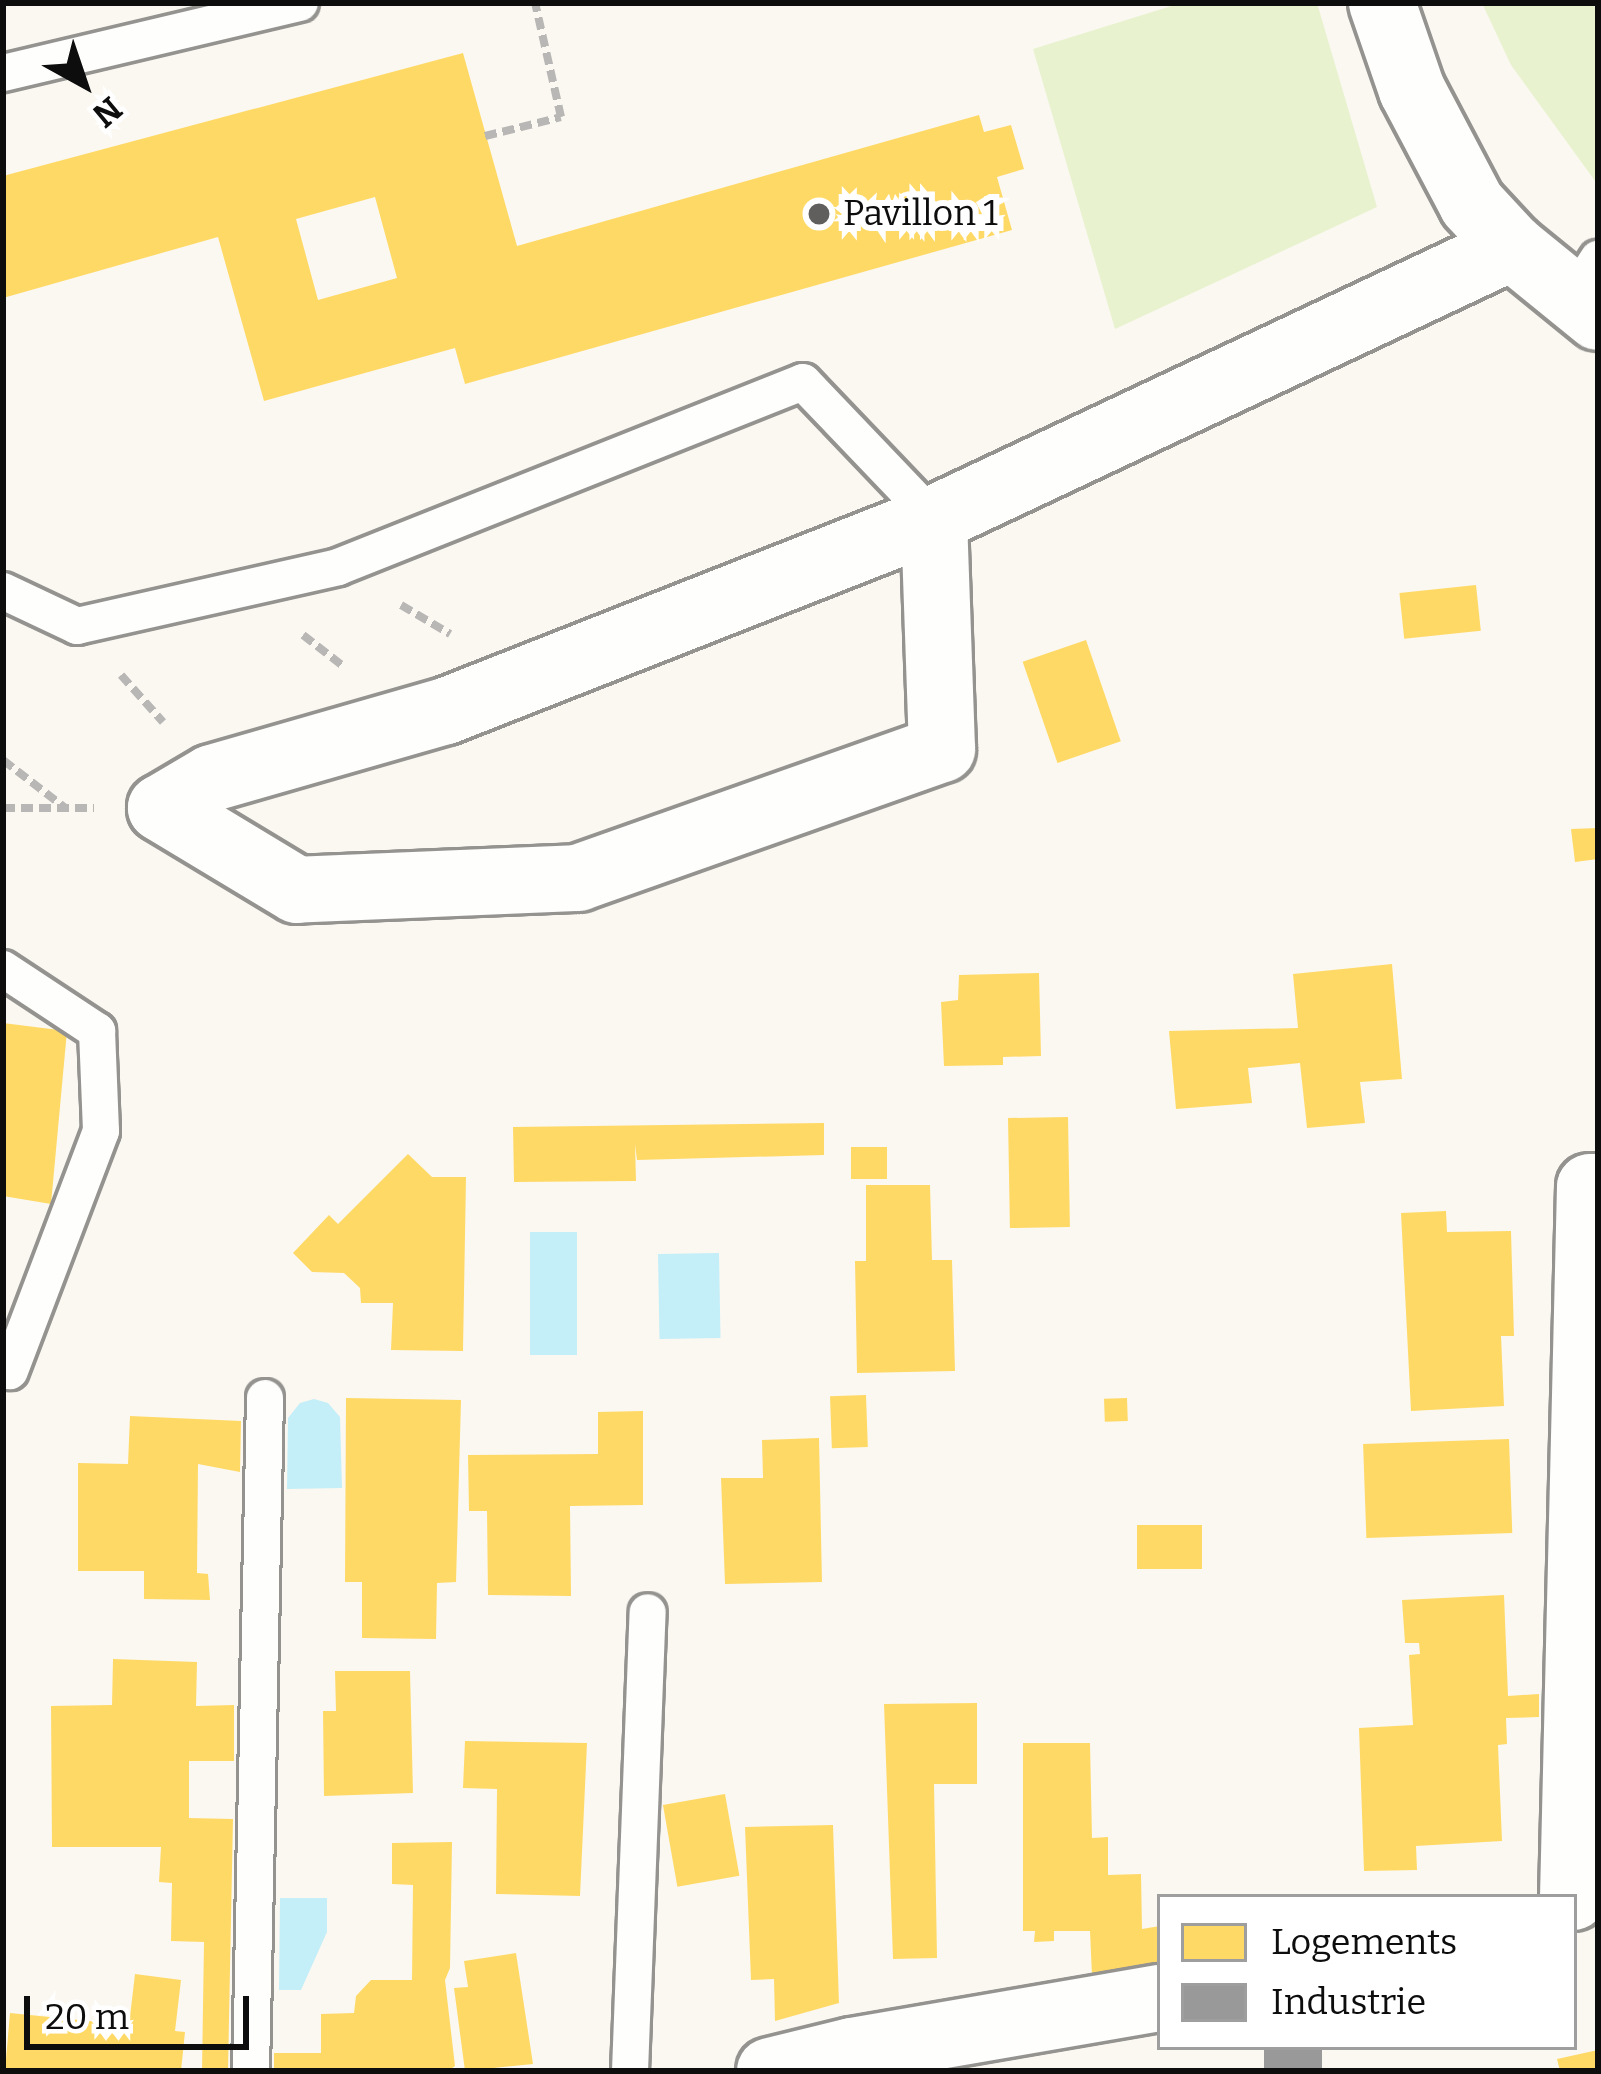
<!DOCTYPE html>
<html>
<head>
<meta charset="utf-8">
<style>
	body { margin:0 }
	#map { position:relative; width:1601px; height:2074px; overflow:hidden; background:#fbf8f1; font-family:Bitter,serif }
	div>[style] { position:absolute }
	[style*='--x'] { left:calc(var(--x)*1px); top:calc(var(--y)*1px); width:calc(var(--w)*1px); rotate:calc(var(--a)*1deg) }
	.green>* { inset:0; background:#e8f2cf }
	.water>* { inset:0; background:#c4eef8; transform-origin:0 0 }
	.homes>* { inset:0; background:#ffd966; transform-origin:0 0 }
	.industry>* { inset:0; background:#999; transform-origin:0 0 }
	.path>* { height:8px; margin-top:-4px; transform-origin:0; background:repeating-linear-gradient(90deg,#b8b7b6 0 12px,transparent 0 18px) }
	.roads { filter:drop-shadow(3px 0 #949390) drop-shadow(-3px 0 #949390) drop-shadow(0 3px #949390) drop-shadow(0 -3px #949390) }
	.service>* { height:36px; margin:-18px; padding:0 18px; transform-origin:18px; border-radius:18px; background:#fefefd }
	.minor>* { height:66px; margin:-33px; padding:0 33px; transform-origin:33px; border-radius:33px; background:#fefefd }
	.dots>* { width:33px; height:33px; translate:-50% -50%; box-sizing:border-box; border:6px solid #fff; border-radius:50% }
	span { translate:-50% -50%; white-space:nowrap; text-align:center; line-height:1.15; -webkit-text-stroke:12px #fff; paint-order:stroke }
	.poi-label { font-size:36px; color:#0d0d0d }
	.left { translate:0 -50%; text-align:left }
	.frame { position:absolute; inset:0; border:6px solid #0d0d0d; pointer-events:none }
	.legend { position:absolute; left:1157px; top:1894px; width:420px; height:156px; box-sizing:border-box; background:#fff; border:3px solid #9e9e9e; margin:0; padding:15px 21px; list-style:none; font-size:36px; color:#0d0d0d }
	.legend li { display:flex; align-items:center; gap:24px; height:60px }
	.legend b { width:60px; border:3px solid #9e9e9e }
	.north { position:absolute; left:24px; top:24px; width:120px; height:120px; -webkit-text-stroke:9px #fff; paint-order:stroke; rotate:140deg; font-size:33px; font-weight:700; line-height:48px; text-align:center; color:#0d0d0d }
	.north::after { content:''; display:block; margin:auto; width:42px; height:54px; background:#0d0d0d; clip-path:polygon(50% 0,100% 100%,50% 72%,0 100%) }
	.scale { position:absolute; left:24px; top:1996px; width:225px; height:54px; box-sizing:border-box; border:6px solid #0d0d0d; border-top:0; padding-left:15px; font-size:36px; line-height:42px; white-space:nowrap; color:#0d0d0d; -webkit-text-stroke:9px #fff; paint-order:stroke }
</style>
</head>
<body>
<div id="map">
	<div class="green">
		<i style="clip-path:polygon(1181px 3px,1317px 3px,1377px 207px,1115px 329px,1033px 49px)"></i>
		<i style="clip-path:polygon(1482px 3px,1598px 3px,1598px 185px,1511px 65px)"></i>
	</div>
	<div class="water">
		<i style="left:530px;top:1232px;width:47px;height:123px"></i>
		<i style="left:719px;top:1253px;width:85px;height:61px;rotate:89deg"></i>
		<i style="clip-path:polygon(314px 1399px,328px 1403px,340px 1417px,342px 1488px,287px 1489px,288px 1418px,300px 1403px)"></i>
		<i style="clip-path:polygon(280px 1898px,327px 1898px,327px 1932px,301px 1990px,279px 1990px)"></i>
	</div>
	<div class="homes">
		<i style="clip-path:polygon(evenodd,463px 53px,517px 246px,979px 115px,984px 132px,1011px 125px,1024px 169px,997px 177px,1012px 230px,465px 384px,455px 348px,264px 401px,218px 237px,3px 298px,3px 176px,463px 53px,375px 197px,397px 278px,318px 300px,296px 219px,375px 197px)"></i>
		<i style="left:1476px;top:585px;width:46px;height:77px;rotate:84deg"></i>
		<i style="left:1086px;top:640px;width:107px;height:67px;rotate:71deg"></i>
		<i style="clip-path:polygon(1598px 828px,1598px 859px,1575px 862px,1571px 829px)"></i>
		<i style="clip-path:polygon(1392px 964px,1402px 1079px,1360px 1082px,1365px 1123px,1307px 1128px,1300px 1063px,1248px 1068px,1252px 1103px,1176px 1109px,1169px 1031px,1298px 1028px,1293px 974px)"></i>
		<i style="clip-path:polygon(1039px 973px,1041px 1056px,1003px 1057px,1003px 1065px,944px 1066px,941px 1002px,958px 1000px,959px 975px)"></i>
		<i style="clip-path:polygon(3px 1023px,67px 1031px,51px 1204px,3px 1196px)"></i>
		<i style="left:1068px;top:1117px;width:110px;height:60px;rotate:89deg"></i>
		<i style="clip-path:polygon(824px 1123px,824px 1155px,637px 1160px,635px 1144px,636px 1181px,514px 1182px,513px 1127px)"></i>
		<i style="left:851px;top:1147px;width:36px;height:32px"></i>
		<i style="clip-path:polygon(408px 1154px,432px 1177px,466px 1177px,463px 1351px,391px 1350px,393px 1303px,361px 1303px,360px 1288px,344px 1273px,312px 1272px,293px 1253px,329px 1215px,338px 1224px)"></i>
		<i style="clip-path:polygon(866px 1185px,930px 1185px,932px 1260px,952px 1260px,955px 1371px,857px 1373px,855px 1261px,866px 1261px)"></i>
		<i style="clip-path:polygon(1446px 1211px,1447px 1232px,1511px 1231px,1514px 1336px,1501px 1336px,1504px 1406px,1411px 1411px,1401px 1213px)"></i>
		<i style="left:866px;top:1395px;width:52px;height:36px;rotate:88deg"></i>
		<i style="clip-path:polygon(346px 1398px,461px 1400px,456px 1582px,437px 1583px,436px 1639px,362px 1638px,362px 1582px,345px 1582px)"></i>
		<i style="left:1127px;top:1398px;width:23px;height:23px;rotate:88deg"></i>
		<i style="clip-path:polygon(643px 1411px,643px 1505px,570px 1506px,571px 1596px,488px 1595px,487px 1511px,469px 1511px,468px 1455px,598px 1454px,598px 1412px)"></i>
		<i style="clip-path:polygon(130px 1416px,241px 1421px,240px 1472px,198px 1464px,197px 1573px,208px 1574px,210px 1600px,144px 1599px,144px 1571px,78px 1571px,78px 1463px,128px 1464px)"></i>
		<i style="clip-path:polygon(819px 1438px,822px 1582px,725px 1584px,721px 1478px,763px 1478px,762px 1440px)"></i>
		<i style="left:1509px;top:1439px;width:94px;height:146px;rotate:88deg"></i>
		<i style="left:1202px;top:1525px;width:44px;height:65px;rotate:90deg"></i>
		<i style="clip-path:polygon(1504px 1595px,1508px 1696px,1539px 1694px,1539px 1717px,1506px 1718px,1507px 1744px,1498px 1745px,1502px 1841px,1416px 1846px,1417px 1870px,1364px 1871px,1359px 1728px,1413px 1725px,1409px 1655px,1420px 1654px,1419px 1643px,1405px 1643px,1402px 1600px)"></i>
		<i style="clip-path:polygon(113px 1659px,197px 1662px,196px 1706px,234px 1705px,234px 1761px,189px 1761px,189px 1818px,233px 1819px,228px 2071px,202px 2071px,204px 1942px,171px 1941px,172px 1883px,159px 1882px,161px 1847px,52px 1847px,51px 1706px,112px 1705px)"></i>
		<i style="clip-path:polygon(335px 1671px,410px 1671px,413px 1793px,324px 1796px,323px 1711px,336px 1711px)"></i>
		<i style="clip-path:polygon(977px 1703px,977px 1784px,934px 1784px,937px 1958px,893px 1959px,884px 1704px)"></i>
		<i style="clip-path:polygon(465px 1741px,587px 1743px,580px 1896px,496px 1894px,497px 1789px,463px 1788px)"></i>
		<i style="clip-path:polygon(1023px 1743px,1090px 1743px,1092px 1838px,1108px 1837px,1108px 1875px,1141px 1874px,1142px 1929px,1160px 1926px,1160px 1965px,1092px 1976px,1090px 1931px,1054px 1931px,1054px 1941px,1034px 1942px,1035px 1931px,1023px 1931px)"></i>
		<i style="left:725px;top:1794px;width:83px;height:63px;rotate:80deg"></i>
		<i style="clip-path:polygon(833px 1825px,839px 2003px,775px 2021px,774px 1979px,751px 1980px,745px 1827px)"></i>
		<i style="clip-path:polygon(452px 1842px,450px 1968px,445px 1980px,455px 2066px,448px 2071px,274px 2071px,274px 2053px,321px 2053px,321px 2014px,354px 2013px,356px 1996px,371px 1980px,412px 1980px,413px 1885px,392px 1884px,392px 1843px)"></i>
		<i style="clip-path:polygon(516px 1953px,533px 2064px,465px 2071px,454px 1988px,468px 1987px,464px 1961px)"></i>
		<i style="clip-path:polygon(135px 1974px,181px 1980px,175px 2031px,185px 2032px,181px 2071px,5px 2071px,10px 2013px,129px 2025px)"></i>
		<i style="clip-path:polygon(1598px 2050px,1598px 2071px,1560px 2071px,1557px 2059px)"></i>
	</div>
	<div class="industry">
		<i style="left:1264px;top:2047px;width:58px;height:24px"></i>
	</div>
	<div class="path">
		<i style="--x:485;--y:136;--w:78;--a:-14"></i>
		<i style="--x:561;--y:117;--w:117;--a:-102.8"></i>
		<i style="--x:401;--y:605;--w:57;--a:30.6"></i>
		<i style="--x:303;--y:635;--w:51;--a:37.8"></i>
		<i style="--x:121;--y:675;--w:63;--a:48.2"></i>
		<i style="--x:3;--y:760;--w:77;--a:37.6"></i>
		<i style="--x:3;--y:808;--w:91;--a:0"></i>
	</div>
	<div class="roads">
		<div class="service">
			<i style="--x:3;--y:73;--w:305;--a:-13.3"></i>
			<i style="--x:1572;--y:299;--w:48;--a:-57"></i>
			<i style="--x:3;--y:591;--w:82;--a:25.3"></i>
			<i style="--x:77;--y:626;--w:268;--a:-12.7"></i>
			<i style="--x:338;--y:567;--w:500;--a:-21.7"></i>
			<i style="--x:803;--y:382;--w:190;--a:46.3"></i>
			<i style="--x:3;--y:969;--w:113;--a:33.4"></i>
			<i style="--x:97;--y:1031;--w:100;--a:87.7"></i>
			<i style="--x:101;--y:1131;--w:257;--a:110.8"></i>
			<i style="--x:251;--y:2071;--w:673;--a:-88.81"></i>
			<i style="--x:630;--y:2071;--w:459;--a:-87.8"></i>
		</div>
		<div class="minor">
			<i style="--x:1382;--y:3;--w:92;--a:71"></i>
			<i style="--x:1412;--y:90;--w:129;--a:62.2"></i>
			<i style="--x:1472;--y:204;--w:59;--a:47.1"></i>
			<i style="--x:1512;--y:247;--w:111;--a:39.1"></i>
			<i style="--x:934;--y:519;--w:230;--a:88"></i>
			<i style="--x:942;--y:749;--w:386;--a:160.5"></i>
			<i style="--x:578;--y:878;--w:281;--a:177.6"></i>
			<i style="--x:297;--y:890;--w:159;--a:-148.9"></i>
			<i style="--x:161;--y:808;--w:59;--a:-30.5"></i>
			<i style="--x:212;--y:778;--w:243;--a:-16"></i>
			<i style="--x:446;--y:711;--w:524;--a:-21.48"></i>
			<i style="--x:934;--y:519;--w:639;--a:-25.2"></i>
			<i style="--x:1573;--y:1897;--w:710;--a:-88.63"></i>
			<i style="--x:1590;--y:1187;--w:8;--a:0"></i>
			<i style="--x:770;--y:2071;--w:84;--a:-13.7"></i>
			<i style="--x:852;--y:2051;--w:313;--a:-9.8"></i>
		</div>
	</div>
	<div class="dots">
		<i style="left:819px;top:214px;background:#605f5d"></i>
	</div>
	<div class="poi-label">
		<span class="left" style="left:843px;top:214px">Pavillon 1</span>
	</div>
	<div class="frame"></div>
	<ul class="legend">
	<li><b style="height:33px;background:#ffd966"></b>Logements</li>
	<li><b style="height:33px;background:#999"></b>Industrie</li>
	</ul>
	<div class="north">N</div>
	<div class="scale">20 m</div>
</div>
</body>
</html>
